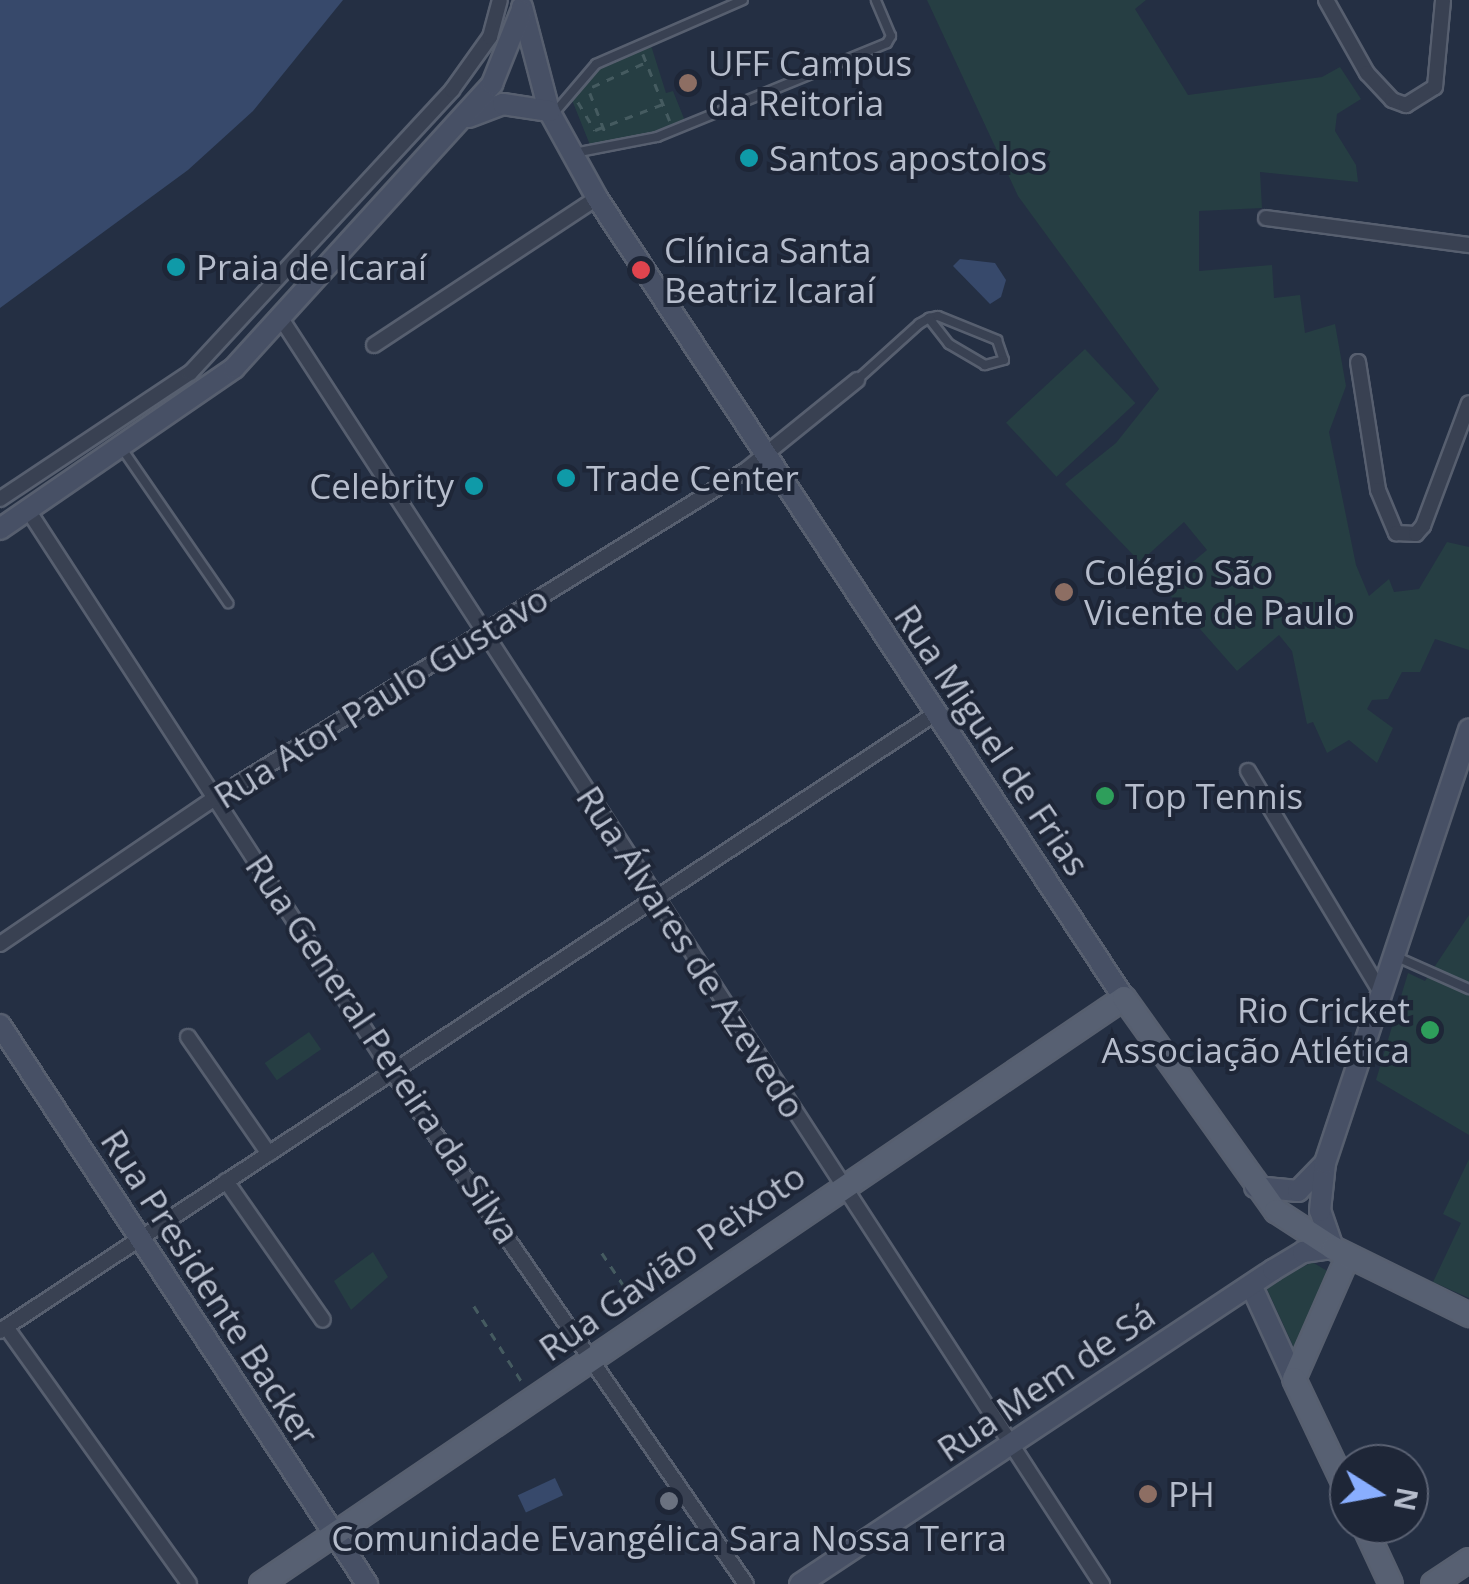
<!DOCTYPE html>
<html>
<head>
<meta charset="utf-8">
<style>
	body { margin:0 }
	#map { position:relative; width:1469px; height:1584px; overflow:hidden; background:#242f43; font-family:"Open Sans",sans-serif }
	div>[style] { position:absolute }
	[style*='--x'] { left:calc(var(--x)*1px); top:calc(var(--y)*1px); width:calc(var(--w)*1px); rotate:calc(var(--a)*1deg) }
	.green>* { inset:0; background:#263e43; transform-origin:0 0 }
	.water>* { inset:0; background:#37496b; transform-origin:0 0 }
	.path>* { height:2.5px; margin-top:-1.25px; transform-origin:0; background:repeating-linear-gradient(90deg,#455b60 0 8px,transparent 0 16px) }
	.roads { filter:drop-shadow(2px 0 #575f6f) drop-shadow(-2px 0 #575f6f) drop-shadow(0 2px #575f6f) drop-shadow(0 -2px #575f6f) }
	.lane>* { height:8px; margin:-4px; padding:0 4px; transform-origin:4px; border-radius:4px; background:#394152 }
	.street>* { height:14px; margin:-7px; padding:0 7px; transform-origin:7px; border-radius:7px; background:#394152 }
	.secondary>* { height:20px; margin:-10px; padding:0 10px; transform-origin:10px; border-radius:10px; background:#475065 }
	.primary>* { height:22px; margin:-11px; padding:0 11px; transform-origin:11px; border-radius:11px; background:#576072 }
	.dots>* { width:28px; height:28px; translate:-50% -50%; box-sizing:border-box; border:5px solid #1e2637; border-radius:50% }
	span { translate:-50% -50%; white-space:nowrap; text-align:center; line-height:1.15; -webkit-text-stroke:8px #1e2637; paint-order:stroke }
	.poi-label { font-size:35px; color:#b6bdcc }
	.left { translate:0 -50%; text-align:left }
	.right { translate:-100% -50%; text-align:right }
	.street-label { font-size:35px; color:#b6bdcc }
	.north { position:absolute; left:1329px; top:1444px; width:100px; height:100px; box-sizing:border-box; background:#1e2637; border:2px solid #5b6273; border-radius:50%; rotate:101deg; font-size:28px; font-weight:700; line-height:40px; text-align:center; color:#b6bdcc }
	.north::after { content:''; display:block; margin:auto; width:35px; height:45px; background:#89aefe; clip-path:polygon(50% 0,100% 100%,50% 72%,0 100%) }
</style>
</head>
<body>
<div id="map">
	<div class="green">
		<i style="clip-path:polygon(927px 0,1146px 0,1135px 9px,1188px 95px,1322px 77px,1340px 67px,1361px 99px,1337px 114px,1335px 131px,1356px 165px,1358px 182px,1260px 172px,1262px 208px,1199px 211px,1199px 271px,1272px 265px,1274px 298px,1300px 295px,1305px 333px,1335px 324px,1346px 386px,1329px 432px,1356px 565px,1369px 596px,1389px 579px,1394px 592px,1419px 589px,1447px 542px,1469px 547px,1469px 650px,1435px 639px,1420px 672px,1402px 672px,1388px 699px,1372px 700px,1367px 709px,1393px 728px,1377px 763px,1349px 740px,1327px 753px,1313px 722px,1307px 724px,1292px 651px,1279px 635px,1237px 671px,1163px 587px,1207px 550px,1184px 522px,1140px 562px,1065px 484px,1116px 443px,1159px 389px,1018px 196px)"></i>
		<i style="clip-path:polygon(649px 39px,666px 93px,673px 91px,687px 126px,657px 137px,590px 145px,570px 95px,596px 64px)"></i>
		<i style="left:1085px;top:349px;width:74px;height:108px;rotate:47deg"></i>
		<i style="clip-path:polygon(1469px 915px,1469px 1135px,1376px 1080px,1408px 973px,1425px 981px)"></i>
		<i style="left:309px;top:1032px;width:21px;height:54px;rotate:55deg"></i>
		<i style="clip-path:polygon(1469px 1159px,1469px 1298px,1433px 1282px,1461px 1223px,1443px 1214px)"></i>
		<i style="clip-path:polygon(373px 1252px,388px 1277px,351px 1310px,334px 1281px)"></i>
		<i style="clip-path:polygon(1312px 1262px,1329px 1272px,1294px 1348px,1266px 1287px)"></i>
	</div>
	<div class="water">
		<i style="clip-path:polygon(0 0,343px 0,253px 111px,188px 170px,0 308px)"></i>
		<i style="clip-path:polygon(960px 259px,995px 263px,1006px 280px,1001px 297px,990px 304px,953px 266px)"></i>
		<i style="left:555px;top:1478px;width:19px;height:41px;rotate:65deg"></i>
	</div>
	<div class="path">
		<i style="--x:643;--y:54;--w:72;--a:68.1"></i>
		<i style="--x:592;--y:87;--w:60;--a:-24.8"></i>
		<i style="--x:590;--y:93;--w:47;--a:68.9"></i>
		<i style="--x:578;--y:102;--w:33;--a:59"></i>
		<i style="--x:595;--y:130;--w:73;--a:-20.9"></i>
		<i style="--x:602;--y:1253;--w:61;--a:56.3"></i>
		<i style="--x:474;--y:1306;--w:90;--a:57.7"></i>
	</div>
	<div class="roads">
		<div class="lane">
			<i style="--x:555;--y:112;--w:63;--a:-49.5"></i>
			<i style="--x:596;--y:64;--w:160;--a:-23.5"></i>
			<i style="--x:574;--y:153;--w:85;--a:-10.9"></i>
			<i style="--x:657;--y:137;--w:248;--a:-22.2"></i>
			<i style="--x:887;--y:43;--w:8;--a:-60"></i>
			<i style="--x:891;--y:36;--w:39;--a:-113"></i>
			<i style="--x:857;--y:380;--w:84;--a:-42.1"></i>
			<i style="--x:919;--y:324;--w:12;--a:-31"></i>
			<i style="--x:929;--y:318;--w:9;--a:-13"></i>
			<i style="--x:938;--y:316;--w:64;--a:22.1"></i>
			<i style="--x:997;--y:340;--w:21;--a:71"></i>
			<i style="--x:1004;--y:360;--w:20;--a:165"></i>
			<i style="--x:985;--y:365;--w:42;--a:-149.7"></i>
			<i style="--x:949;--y:344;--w:33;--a:-128"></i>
			<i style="--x:123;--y:450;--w:186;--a:55.5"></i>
			<i style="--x:1397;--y:957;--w:79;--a:24"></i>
		</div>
		<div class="street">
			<i style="--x:1326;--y:0;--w:84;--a:60.7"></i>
			<i style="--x:1367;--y:73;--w:37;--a:47"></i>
			<i style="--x:1392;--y:100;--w:15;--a:20"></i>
			<i style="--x:1406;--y:105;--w:34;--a:-32"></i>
			<i style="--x:1435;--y:87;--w:87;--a:-84.7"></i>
			<i style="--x:1266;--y:218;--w:205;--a:7.6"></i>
			<i style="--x:282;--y:320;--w:1507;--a:57.03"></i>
			<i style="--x:374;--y:345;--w:267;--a:-33.4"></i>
			<i style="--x:1358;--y:362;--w:130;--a:81.1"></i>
			<i style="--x:1378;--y:490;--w:47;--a:67.3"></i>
			<i style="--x:1396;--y:533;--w:20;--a:3"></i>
			<i style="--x:1416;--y:534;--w:11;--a:-49"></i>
			<i style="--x:1423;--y:526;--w:131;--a:-69.5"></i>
			<i style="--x:0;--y:499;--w:228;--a:-33.6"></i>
			<i style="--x:190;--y:373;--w:386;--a:-47.2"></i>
			<i style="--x:452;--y:90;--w:65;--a:-54.4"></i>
			<i style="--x:490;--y:37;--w:38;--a:-75"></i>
			<i style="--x:28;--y:510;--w:675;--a:57.04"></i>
			<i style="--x:395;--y:1076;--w:617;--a:55.36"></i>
			<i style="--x:1248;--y:771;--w:262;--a:59"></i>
			<i style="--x:0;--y:944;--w:260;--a:-34.2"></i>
			<i style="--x:215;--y:798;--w:624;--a:-31.7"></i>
			<i style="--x:746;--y:470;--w:143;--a:-39"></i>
			<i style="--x:188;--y:1037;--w:142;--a:55.3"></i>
			<i style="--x:226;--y:1181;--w:169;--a:55.1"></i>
			<i style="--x:6;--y:1327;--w:315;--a:54.5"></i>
			<i style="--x:0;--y:1331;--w:1118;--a:-33.43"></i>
		</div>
		<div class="secondary">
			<i style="--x:522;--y:7;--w:107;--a:75.4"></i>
			<i style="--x:549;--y:111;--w:99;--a:61.1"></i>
			<i style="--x:597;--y:198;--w:958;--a:56.63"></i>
			<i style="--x:469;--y:117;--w:36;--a:-21"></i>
			<i style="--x:503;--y:104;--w:47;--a:8.7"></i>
			<i style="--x:0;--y:529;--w:284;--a:-34.5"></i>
			<i style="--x:234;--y:368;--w:384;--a:-47.7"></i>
			<i style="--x:492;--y:84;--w:78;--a:-68.1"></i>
			<i style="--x:0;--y:1025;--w:669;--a:56.71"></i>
			<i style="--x:1255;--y:1187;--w:43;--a:5.3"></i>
			<i style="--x:1298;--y:1191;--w:37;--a:-46"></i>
			<i style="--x:1333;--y:1248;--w:39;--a:-109"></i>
			<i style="--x:1320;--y:1211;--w:48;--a:-84.1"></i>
			<i style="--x:1325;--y:1163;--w:457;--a:-71.6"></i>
			<i style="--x:1251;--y:1285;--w:103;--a:65.4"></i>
			<i style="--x:800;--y:1584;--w:568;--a:-33.58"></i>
			<i style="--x:1273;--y:1270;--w:35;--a:-31"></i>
			<i style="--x:1303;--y:1252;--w:30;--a:-8"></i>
		</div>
		<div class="primary">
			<i style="--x:1348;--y:1256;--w:134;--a:113.7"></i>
			<i style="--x:1294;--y:1379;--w:128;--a:64.6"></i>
			<i style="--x:1363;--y:1524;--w:66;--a:65"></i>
			<i style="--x:261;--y:1584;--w:1043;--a:-34.18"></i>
			<i style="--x:1124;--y:998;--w:262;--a:54.5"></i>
			<i style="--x:1276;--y:1211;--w:68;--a:33"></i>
			<i style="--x:1333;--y:1248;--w:152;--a:26.2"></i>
			<i style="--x:1433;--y:1584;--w:43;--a:-33.7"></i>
		</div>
	</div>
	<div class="dots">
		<i style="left:688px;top:83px;background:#8d6e63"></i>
		<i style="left:749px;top:158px;background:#0f9aa8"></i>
		<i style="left:176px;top:267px;background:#0f9aa8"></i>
		<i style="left:641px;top:270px;background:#e0444e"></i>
		<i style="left:566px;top:478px;background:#0f9aa8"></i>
		<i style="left:474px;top:486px;background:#0f9aa8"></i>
		<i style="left:1064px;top:592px;background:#8d6e63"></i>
		<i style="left:1105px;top:796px;background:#2e9e5b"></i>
		<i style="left:1430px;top:1030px;background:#2e9e5b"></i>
		<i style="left:1148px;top:1494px;background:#8d6e63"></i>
		<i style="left:669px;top:1501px;background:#6b7280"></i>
	</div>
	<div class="poi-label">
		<span class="left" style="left:708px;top:83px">UFF Campus<br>da Reitoria</span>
		<span class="left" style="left:769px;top:158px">Santos apostolos</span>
		<span class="left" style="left:664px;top:270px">Clínica Santa<br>Beatriz Icaraí</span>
		<span class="left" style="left:196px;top:267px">Praia de Icaraí</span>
		<span class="left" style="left:586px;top:478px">Trade Center</span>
		<span class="right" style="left:454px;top:486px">Celebrity</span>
		<span class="left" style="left:1084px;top:592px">Colégio São<br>Vicente de Paulo</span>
		<span class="left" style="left:1125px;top:796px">Top Tennis</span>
		<span class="right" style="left:1410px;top:1030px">Rio Cricket<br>Associação Atlética</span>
		<span class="left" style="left:1168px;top:1494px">PH</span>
		<span style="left:669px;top:1538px">Comunidade Evangélica Sara Nossa Terra</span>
	</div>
	<div class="street-label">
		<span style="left:381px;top:697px;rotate:-32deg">Rua Ator Paulo Gustavo</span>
		<span style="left:992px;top:740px;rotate:56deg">Rua Miguel de Frias</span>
		<span style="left:691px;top:952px;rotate:57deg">Rua Álvares de Azevedo</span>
		<span style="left:383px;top:1049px;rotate:56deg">Rua General Pereira da Silva</span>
		<span style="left:672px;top:1262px;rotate:-35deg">Rua Gavião Peixoto</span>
		<span style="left:210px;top:1287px;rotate:57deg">Rua Presidente Backer</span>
		<span style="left:1046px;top:1382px;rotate:-34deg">Rua Mem de Sá</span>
	</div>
	<div class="north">N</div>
</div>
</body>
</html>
